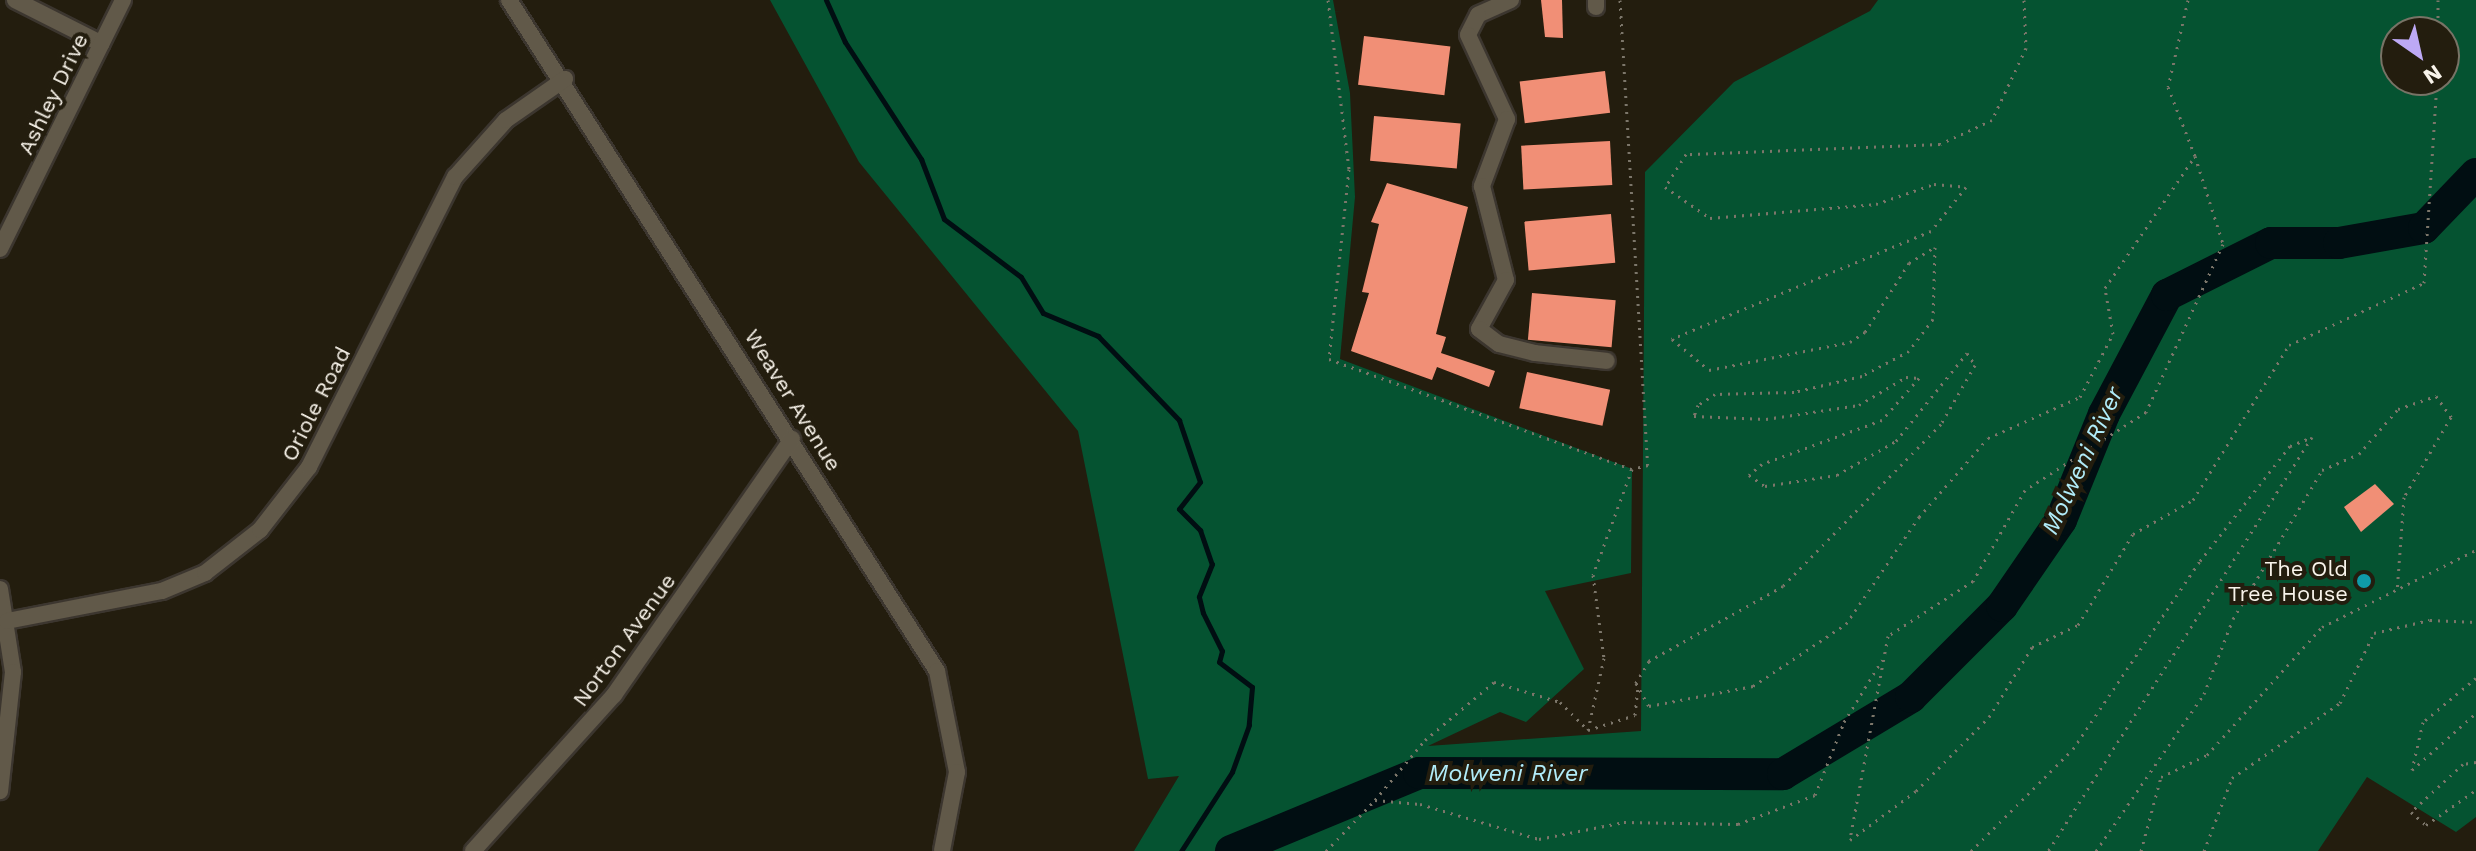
<!DOCTYPE html>
<html>
<head>
<meta charset="utf-8">
<style>
	body { margin:0 }
	#map { position:relative; width:2476px; height:851px; overflow:hidden; background:#231d0e; font-family:"Work Sans",sans-serif }
	div>[style] { position:absolute }
	[style*='--x'] { left:calc(var(--x)*1px); top:calc(var(--y)*1px); width:calc(var(--w)*1px); rotate:calc(var(--a)*1deg) }
	.green>* { inset:0; background:#055331 }
	.stream>* { height:5px; margin:-2.5px; padding:0 2.5px; transform-origin:2.5px; border-radius:2.5px; background:#010e12 }
	.river>* { height:32px; margin:-16px; padding:0 16px; transform-origin:16px; border-radius:16px; background:#010e12 }
	.building>* { inset:0; background:#f18f76; transform-origin:0 0 }
	.path>* { height:3px; margin-top:-1.5px; transform-origin:0; background:repeating-linear-gradient(90deg,#7c766a 0 2px,transparent 0 8px) }
	.roads { filter:drop-shadow(2px 0 #3c362f) drop-shadow(-2px 0 #3c362f) drop-shadow(0 2px #3c362f) drop-shadow(0 -2px #3c362f) }
	.minor>* { height:16px; margin:-8px; padding:0 8px; transform-origin:8px; border-radius:8px; background:#615949 }
	.dots>* { width:22px; height:22px; translate:-50% -50%; box-sizing:border-box; border:4px solid #231d0e; border-radius:50% }
	span { translate:-50% -50%; white-space:nowrap; text-align:center; line-height:1.15; -webkit-text-stroke:8px #231d0e; paint-order:stroke }
	.street-label { font-size:22px; color:#f8f3ea }
	.poi-label { font-size:22px; color:#f8f3ea }
	.right { translate:-100% -50%; text-align:right }
	.water-label { font-size:24px; color:#b1ecf9; font-style:italic }
	.north { position:absolute; left:2380px; top:16px; width:80px; height:80px; box-sizing:border-box; background:#231d0e; border:2px solid #787366; border-radius:50%; rotate:146deg; font-size:22px; font-weight:700; line-height:32px; text-align:center; color:#f8f3ea }
	.north::after { content:''; display:block; margin:auto; width:28px; height:36px; background:#bda9f5; clip-path:polygon(50% 0,100% 100%,50% 72%,0 100%) }
</style>
</head>
<body>
<div id="map">
	<div class="green">
		<i style="clip-path:polygon(evenodd,770px 0,1333px 0,1350px 93px,1355px 197px,1340px 359px,1632px 469px,1631px 573px,1545px 591px,1584px 669px,1526px 722px,1500px 712px,1428px 746px,1641px 731px,1645px 172px,1734px 82px,1870px 11px,1878px 0,2476px 0,2476px 817px,2456px 832px,2367px 777px,2318px 851px,1134px 851px,1179px 776px,1148px 779px,1078px 431px,859px 162px,770px 0,2396px 32px,2444px 32px,2444px 80px,2396px 80px,2396px 32px)"></i>
	</div>
	<div class="stream">
		<i style="--x:826;--y:0;--w:46;--a:65.7"></i>
		<i style="--x:845;--y:42;--w:140;--a:57"></i>
		<i style="--x:921;--y:159;--w:64;--a:69"></i>
		<i style="--x:944;--y:219;--w:96;--a:37"></i>
		<i style="--x:1021;--y:277;--w:42;--a:58.6"></i>
		<i style="--x:1043;--y:313;--w:60;--a:22.7"></i>
		<i style="--x:1098;--y:336;--w:117;--a:46"></i>
		<i style="--x:1179;--y:420;--w:65;--a:71.3"></i>
		<i style="--x:1200;--y:482;--w:34;--a:128"></i>
		<i style="--x:1179;--y:509;--w:30;--a:45"></i>
		<i style="--x:1200;--y:530;--w:36;--a:71"></i>
		<i style="--x:1212;--y:564;--w:35;--a:112"></i>
		<i style="--x:1199;--y:597;--w:16;--a:76"></i>
		<i style="--x:1203;--y:613;--w:42;--a:63.4"></i>
		<i style="--x:1222;--y:651;--w:11;--a:105"></i>
		<i style="--x:1219;--y:662;--w:41;--a:37.1"></i>
		<i style="--x:1252;--y:687;--w:38;--a:95"></i>
		<i style="--x:1249;--y:725;--w:50;--a:109.9"></i>
		<i style="--x:1232;--y:772;--w:94;--a:122.8"></i>
	</div>
	<div class="river">
		<i style="--x:1231;--y:851;--w:204;--a:-22.5"></i>
		<i style="--x:1419;--y:773;--w:364;--a:0.2"></i>
		<i style="--x:1783;--y:774;--w:149;--a:-31"></i>
		<i style="--x:1911;--y:697;--w:129;--a:-45"></i>
		<i style="--x:2002;--y:606;--w:104;--a:-55.5"></i>
		<i style="--x:2061;--y:520;--w:114;--a:-67.9"></i>
		<i style="--x:2104;--y:414;--w:135;--a:-62.1"></i>
		<i style="--x:2167;--y:295;--w:116;--a:-26.6"></i>
		<i style="--x:2271;--y:243;--w:68;--a:0"></i>
		<i style="--x:2339;--y:243;--w:86;--a:-10"></i>
		<i style="--x:2424;--y:228;--w:75;--a:-46.1"></i>
	</div>
	<div class="building">
		<i style="clip-path:polygon(1541px 0,1562px 0,1563px 38px,1545px 37px)"></i>
		<i style="left:1364px;top:36px;width:87px;height:49px;rotate:7deg"></i>
		<i style="left:1605px;top:71px;width:42px;height:86px;rotate:83deg"></i>
		<i style="left:1374px;top:116px;width:87px;height:45px;rotate:5deg"></i>
		<i style="left:1610px;top:141px;width:44px;height:89px;rotate:87deg"></i>
		<i style="clip-path:polygon(1387px 183px,1468px 207px,1436px 334px,1446px 337px,1441px 353px,1495px 371px,1489px 387px,1437px 367px,1432px 380px,1351px 351px,1369px 293px,1362px 292px,1379px 224px,1371px 222px)"></i>
		<i style="left:1611px;top:214px;width:49px;height:87px;rotate:85deg"></i>
		<i style="left:1532px;top:293px;width:84px;height:47px;rotate:5deg"></i>
		<i style="left:1527px;top:372px;width:85px;height:37px;rotate:12deg"></i>
		<i style="clip-path:polygon(2375px 484px,2394px 504px,2361px 532px,2344px 507px)"></i>
	</div>
	<div class="path">
		<i style="--x:1328;--y:0;--w:170;--a:82.9"></i>
		<i style="--x:1349;--y:169;--w:191;--a:96"></i>
		<i style="--x:1329;--y:359;--w:322;--a:20"></i>
		<i style="--x:1632;--y:469;--w:113;--a:110.2"></i>
		<i style="--x:1593;--y:575;--w:84;--a:82.5"></i>
		<i style="--x:1604;--y:658;--w:74;--a:102.5"></i>
		<i style="--x:1620;--y:0;--w:466;--a:86.6"></i>
		<i style="--x:1648;--y:465;--w:16;--a:166"></i>
		<i style="--x:2024;--y:0;--w:48;--a:87.6"></i>
		<i style="--x:2026;--y:48;--w:80;--a:115.3"></i>
		<i style="--x:1992;--y:120;--w:57;--a:155.2"></i>
		<i style="--x:1940;--y:144;--w:254;--a:177.7"></i>
		<i style="--x:1686;--y:154;--w:39;--a:122"></i>
		<i style="--x:1665;--y:187;--w:55;--a:34.6"></i>
		<i style="--x:1710;--y:218;--w:167;--a:-4.8"></i>
		<i style="--x:1876;--y:204;--w:61;--a:-19"></i>
		<i style="--x:1934;--y:184;--w:32;--a:5"></i>
		<i style="--x:1966;--y:187;--w:56;--a:128.5"></i>
		<i style="--x:1931;--y:231;--w:281;--a:157.4"></i>
		<i style="--x:1672;--y:339;--w:48;--a:40"></i>
		<i style="--x:1709;--y:370;--w:144;--a:-11.2"></i>
		<i style="--x:1850;--y:342;--w:18;--a:-34"></i>
		<i style="--x:1865;--y:332;--w:82;--a:-57.5"></i>
		<i style="--x:1909;--y:263;--w:31;--a:-32"></i>
		<i style="--x:1935;--y:247;--w:72;--a:91.6"></i>
		<i style="--x:1933;--y:319;--w:40;--a:127"></i>
		<i style="--x:1909;--y:351;--w:53;--a:152"></i>
		<i style="--x:1862;--y:376;--w:70;--a:166.8"></i>
		<i style="--x:1794;--y:392;--w:79;--a:178.5"></i>
		<i style="--x:1715;--y:394;--w:20;--a:147"></i>
		<i style="--x:1698;--y:405;--w:12;--a:110"></i>
		<i style="--x:1694;--y:416;--w:72;--a:2.4"></i>
		<i style="--x:1766;--y:419;--w:94;--a:-8.6"></i>
		<i style="--x:1859;--y:405;--w:55;--a:-30.8"></i>
		<i style="--x:1906;--y:377;--w:13;--a:4"></i>
		<i style="--x:1919;--y:378;--w:56;--a:131.4"></i>
		<i style="--x:1882;--y:420;--w:128;--a:159.9"></i>
		<i style="--x:1762;--y:464;--w:17;--a:140"></i>
		<i style="--x:1749;--y:475;--w:19;--a:35"></i>
		<i style="--x:1765;--y:486;--w:73;--a:-8.7"></i>
		<i style="--x:1837;--y:475;--w:68;--a:-30"></i>
		<i style="--x:1896;--y:441;--w:113;--a:-51.1"></i>
		<i style="--x:1967;--y:353;--w:14;--a:56"></i>
		<i style="--x:1975;--y:365;--w:68;--a:120"></i>
		<i style="--x:1941;--y:424;--w:226;--a:134.3"></i>
		<i style="--x:1783;--y:586;--w:154;--a:150.8"></i>
		<i style="--x:1649;--y:661;--w:26;--a:121"></i>
		<i style="--x:1636;--y:683;--w:26;--a:61"></i>
		<i style="--x:1649;--y:706;--w:106;--a:-10.9"></i>
		<i style="--x:1753;--y:686;--w:112;--a:-33.7"></i>
		<i style="--x:1846;--y:624;--w:130;--a:-55.7"></i>
		<i style="--x:1919;--y:517;--w:105;--a:-48.9"></i>
		<i style="--x:1988;--y:438;--w:101;--a:-24"></i>
		<i style="--x:2080;--y:397;--w:71;--a:-62.4"></i>
		<i style="--x:2113;--y:334;--w:47;--a:-99.9"></i>
		<i style="--x:2105;--y:288;--w:160;--a:-55.7"></i>
		<i style="--x:2195;--y:156;--w:92;--a:72.3"></i>
		<i style="--x:2223;--y:244;--w:185;--a:114.6"></i>
		<i style="--x:2146;--y:412;--w:144;--a:147.2"></i>
		<i style="--x:2025;--y:490;--w:105;--a:119.7"></i>
		<i style="--x:1973;--y:581;--w:101;--a:147.1"></i>
		<i style="--x:1888;--y:636;--w:208;--a:100.6"></i>
		<i style="--x:1850;--y:840;--w:82;--a:-36.6"></i>
		<i style="--x:1916;--y:791;--w:104;--a:-45.4"></i>
		<i style="--x:1989;--y:717;--w:82;--a:-58.4"></i>
		<i style="--x:2032;--y:647;--w:51;--a:-25.6"></i>
		<i style="--x:2078;--y:625;--w:106;--a:-58.9"></i>
		<i style="--x:2133;--y:534;--w:69;--a:-29.5"></i>
		<i style="--x:2193;--y:500;--w:182;--a:-58.2"></i>
		<i style="--x:2289;--y:345;--w:149;--a:-24.7"></i>
		<i style="--x:2424;--y:283;--w:203;--a:-86.3"></i>
		<i style="--x:2188;--y:0;--w:89;--a:102.9"></i>
		<i style="--x:2168;--y:87;--w:74;--a:68.6"></i>
		<i style="--x:2438;--y:0;--w:32;--a:90"></i>
		<i style="--x:2476;--y:678;--w:69;--a:140.3"></i>
		<i style="--x:2423;--y:722;--w:49;--a:102.9"></i>
		<i style="--x:2412;--y:770;--w:86;--a:-41.7"></i>
		<i style="--x:2476;--y:762;--w:13;--a:171"></i>
		<i style="--x:2463;--y:764;--w:71;--a:137.3"></i>
		<i style="--x:2411;--y:812;--w:20;--a:41"></i>
		<i style="--x:2426;--y:825;--w:61;--a:-35"></i>
		<i style="--x:1375;--y:800;--w:78;--a:-50.2"></i>
		<i style="--x:1425;--y:740;--w:90;--a:-40"></i>
		<i style="--x:1494;--y:682;--w:69;--a:16.9"></i>
		<i style="--x:1560;--y:702;--w:40;--a:45"></i>
		<i style="--x:1588;--y:730;--w:49;--a:-17.7"></i>
		<i style="--x:1635;--y:715;--w:28;--a:-84"></i>
		<i style="--x:1326;--y:851;--w:71;--a:-46.1"></i>
		<i style="--x:1375;--y:800;--w:45;--a:5.1"></i>
		<i style="--x:1420;--y:804;--w:124;--a:16.4"></i>
		<i style="--x:1539;--y:839;--w:87;--a:-11.3"></i>
		<i style="--x:1624;--y:822;--w:114;--a:1"></i>
		<i style="--x:1738;--y:824;--w:82;--a:-20.6"></i>
		<i style="--x:1815;--y:795;--w:79;--a:-68.3"></i>
		<i style="--x:1844;--y:722;--w:73;--a:-58.5"></i>
		<i style="--x:1971;--y:851;--w:144;--a:-45"></i>
		<i style="--x:2073;--y:749;--w:227;--a:-56"></i>
		<i style="--x:2200;--y:561;--w:146;--a:-52"></i>
		<i style="--x:2290;--y:446;--w:24;--a:-22"></i>
		<i style="--x:2312;--y:437;--w:491;--a:122.5"></i>
		<i style="--x:2096;--y:851;--w:191;--a:-55.5"></i>
		<i style="--x:2204;--y:694;--w:80;--a:-68.9"></i>
		<i style="--x:2233;--y:619;--w:174;--a:-59.1"></i>
		<i style="--x:2322;--y:470;--w:40;--a:-23.4"></i>
		<i style="--x:2359;--y:454;--w:60;--a:-49.1"></i>
		<i style="--x:2398;--y:409;--w:40;--a:-18.9"></i>
		<i style="--x:2436;--y:396;--w:26;--a:54"></i>
		<i style="--x:2451;--y:417;--w:93;--a:120.4"></i>
		<i style="--x:2404;--y:497;--w:95;--a:94.2"></i>
		<i style="--x:2141;--y:851;--w:77;--a:-74.9"></i>
		<i style="--x:2161;--y:777;--w:51;--a:-25.6"></i>
		<i style="--x:2207;--y:755;--w:172;--a:-48.1"></i>
		<i style="--x:2322;--y:627;--w:172;--a:-26.6"></i>
		<i style="--x:2204;--y:851;--w:78;--a:-69"></i>
		<i style="--x:2232;--y:778;--w:131;--a:-34.8"></i>
		<i style="--x:2340;--y:703;--w:78;--a:-64.1"></i>
		<i style="--x:2374;--y:633;--w:57;--a:-13.1"></i>
		<i style="--x:2430;--y:620;--w:46;--a:2.5"></i>
	</div>
	<div class="roads">
		<div class="minor">
			<i style="--x:15;--y:0;--w:97;--a:26.8"></i>
			<i style="--x:509;--y:0;--w:796;--a:57.47"></i>
			<i style="--x:937;--y:671;--w:103;--a:78.8"></i>
			<i style="--x:957;--y:772;--w:80;--a:100.8"></i>
			<i style="--x:1511;--y:0;--w:36;--a:156"></i>
			<i style="--x:1478;--y:15;--w:22;--a:117"></i>
			<i style="--x:1468;--y:35;--w:93;--a:65.1"></i>
			<i style="--x:1507;--y:119;--w:72;--a:110.5"></i>
			<i style="--x:1482;--y:186;--w:97;--a:75.7"></i>
			<i style="--x:1506;--y:280;--w:56;--a:118.9"></i>
			<i style="--x:1479;--y:329;--w:25;--a:37"></i>
			<i style="--x:1499;--y:344;--w:37;--a:14"></i>
			<i style="--x:1535;--y:353;--w:72;--a:6.3"></i>
			<i style="--x:1596;--y:0;--w:7;--a:90"></i>
			<i style="--x:0;--y:249;--w:278;--a:-63.7"></i>
			<i style="--x:0;--y:589;--w:84;--a:81.1"></i>
			<i style="--x:13;--y:672;--w:120;--a:96.2"></i>
			<i style="--x:7;--y:621;--w:158;--a:-11"></i>
			<i style="--x:162;--y:591;--w:47;--a:-22.7"></i>
			<i style="--x:205;--y:573;--w:70;--a:-38"></i>
			<i style="--x:260;--y:530;--w:80;--a:-52.1"></i>
			<i style="--x:309;--y:467;--w:325;--a:-63.3"></i>
			<i style="--x:455;--y:177;--w:76;--a:-48.2"></i>
			<i style="--x:506;--y:120;--w:72;--a:-34.8"></i>
			<i style="--x:473;--y:851;--w:210;--a:-47.9"></i>
			<i style="--x:614;--y:695;--w:312;--a:-55.2"></i>
		</div>
	</div>
	<div class="dots">
		<i style="left:2364px;top:581px;background:#0f9aa8"></i>
	</div>
	<div class="street-label">
		<span style="left:53px;top:94px;rotate:-64deg">Ashley Drive</span>
		<span style="left:793px;top:400px;rotate:58deg">Weaver Avenue</span>
		<span style="left:316px;top:404px;rotate:-63deg">Oriole Road</span>
		<span style="left:624px;top:640px;rotate:-54deg">Norton Avenue</span>
	</div>
	<div class="poi-label">
		<span class="right" style="left:2348px;top:581px">The Old<br>Tree House</span>
	</div>
	<div class="water-label">
		<span style="left:2083px;top:461px;rotate:-65deg">Molweni River</span>
		<span style="left:1508px;top:774px">Molweni River</span>
	</div>
	<div class="north">N</div>
</div>
</body>
</html>
